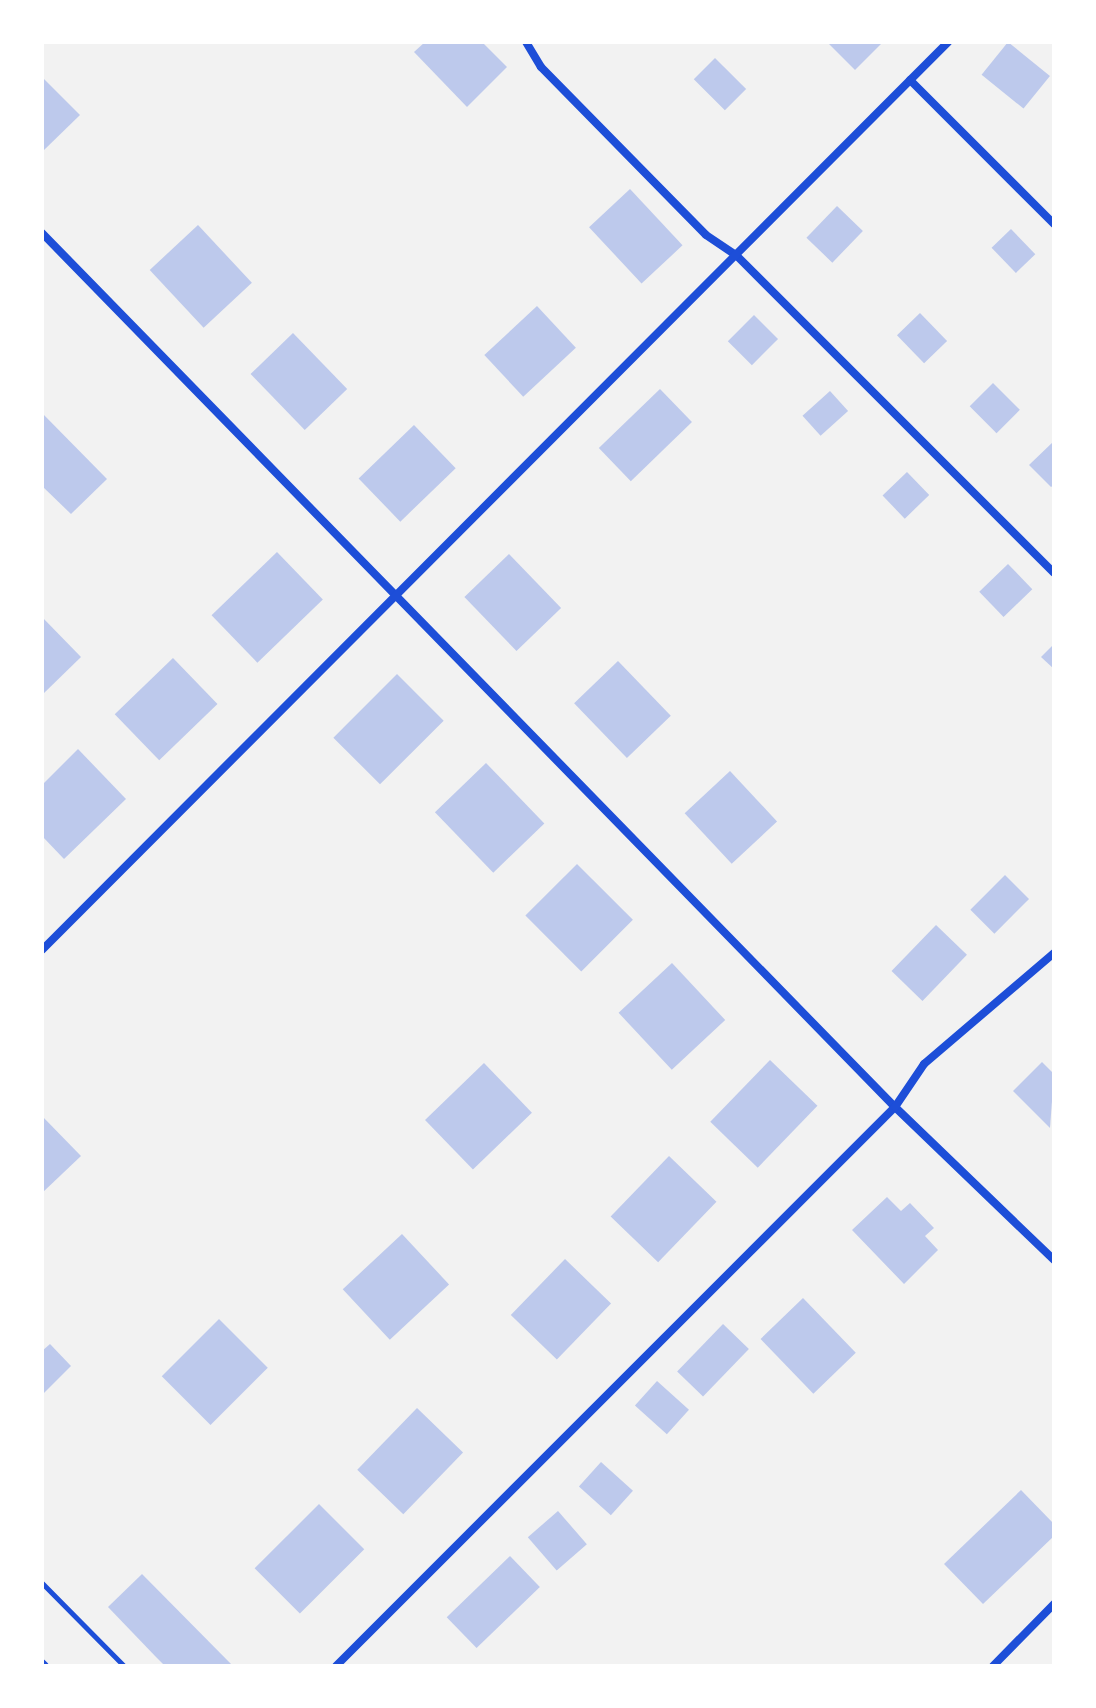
<!DOCTYPE html>
<html>
<head>
<meta charset="utf-8">
<style>
	body { margin:0 }
	#map { position:relative; width:1096px; height:1708px; overflow:hidden; background:#f2f2f2; font-family:"Work Sans",sans-serif }
	div>[style] { position:absolute }
	[style*='--x'] { left:calc(var(--x)*1px); top:calc(var(--y)*1px); width:calc(var(--w)*1px); rotate:calc(var(--a)*1deg) }
	.building>* { inset:0; background:#bdc9ec; transform-origin:0 0 }
	.path>* { height:5px; margin:-2.5px; padding:0 2.5px; transform-origin:2.5px; border-radius:2.5px; background:#1d4ed8 }
	.minor>* { height:8px; margin:-4px; padding:0 4px; transform-origin:4px; border-radius:4px; background:#1d4ed8 }
	span { translate:-50% -50%; white-space:nowrap; text-align:center; line-height:1.15; -webkit-text-stroke:7px #fff; paint-order:stroke }
	.frame { position:absolute; inset:0; border:44px solid #fff; pointer-events:none }
</style>
</head>
<body>
<div id="map">
	<div class="building">
		<i style="clip-path:polygon(425px 42px,482px 42px,507px 67px,467px 107px,414px 52px)"></i>
		<i style="clip-path:polygon(827px 42px,883px 42px,855px 70px)"></i>
		<i style="left:1008px;top:42px;width:54px;height:42px;rotate:39deg"></i>
		<i style="left:715px;top:58px;width:44px;height:30px;rotate:45deg"></i>
		<i style="clip-path:polygon(42px 77px,80px 115px,42px 152px)"></i>
		<i style="left:630px;top:189px;width:77px;height:56px;rotate:47deg"></i>
		<i style="left:837px;top:206px;width:36px;height:44px;rotate:44deg"></i>
		<i style="left:198px;top:225px;width:79px;height:66px;rotate:47deg"></i>
		<i style="left:1011px;top:229px;width:35px;height:27px;rotate:46deg"></i>
		<i style="left:537px;top:306px;width:57px;height:72px;rotate:47deg"></i>
		<i style="left:920px;top:313px;width:39px;height:32px;rotate:46deg"></i>
		<i style="left:754px;top:315px;width:34px;height:37px;rotate:45deg"></i>
		<i style="left:293px;top:333px;width:78px;height:59px;rotate:46deg"></i>
		<i style="left:993px;top:383px;width:38px;height:33px;rotate:45deg"></i>
		<i style="left:660px;top:389px;width:46px;height:85px;rotate:46deg"></i>
		<i style="left:830px;top:391px;width:27px;height:37px;rotate:48deg"></i>
		<i style="clip-path:polygon(42px 413px,107px 479px,71px 514px,42px 486px)"></i>
		<i style="left:414px;top:425px;width:60px;height:77px;rotate:46deg"></i>
		<i style="clip-path:polygon(1054px 441px,1054px 485px,1051px 487px,1029px 465px)"></i>
		<i style="left:907px;top:472px;width:32px;height:34px;rotate:46deg"></i>
		<i style="left:277px;top:552px;width:66px;height:91px;rotate:46deg"></i>
		<i style="left:509px;top:554px;width:75px;height:62px;rotate:46deg"></i>
		<i style="left:1008px;top:564px;width:35px;height:40px;rotate:46deg"></i>
		<i style="clip-path:polygon(42px 617px,81px 657px,42px 695px)"></i>
		<i style="clip-path:polygon(1054px 644px,1054px 669px,1041px 657px)"></i>
		<i style="left:173px;top:658px;width:64px;height:81px;rotate:46deg"></i>
		<i style="left:618px;top:661px;width:76px;height:61px;rotate:46deg"></i>
		<i style="left:397px;top:674px;width:66px;height:90px;rotate:45deg"></i>
		<i style="clip-path:polygon(78px 749px,126px 799px,64px 859px,42px 836px,42px 785px)"></i>
		<i style="left:486px;top:763px;width:84px;height:71px;rotate:46deg"></i>
		<i style="left:730px;top:771px;width:69px;height:62px;rotate:47deg"></i>
		<i style="left:577px;top:864px;width:79px;height:73px;rotate:45deg"></i>
		<i style="left:1005px;top:875px;width:34px;height:49px;rotate:45deg"></i>
		<i style="left:936px;top:925px;width:43px;height:64px;rotate:44deg"></i>
		<i style="left:672px;top:963px;width:78px;height:73px;rotate:47deg"></i>
		<i style="left:770px;top:1060px;width:66px;height:86px;rotate:44deg"></i>
		<i style="clip-path:polygon(1042px 1062px,1054px 1074px,1050px 1128px,1013px 1091px)"></i>
		<i style="left:484px;top:1063px;width:69px;height:82px;rotate:46deg"></i>
		<i style="clip-path:polygon(42px 1116px,81px 1156px,42px 1193px)"></i>
		<i style="left:669px;top:1156px;width:66px;height:84px;rotate:44deg"></i>
		<i style="clip-path:polygon(887px 1197px,901px 1211px,910px 1203px,934px 1228px,925px 1236px,938px 1250px,904px 1284px,852px 1230px)"></i>
		<i style="left:402px;top:1234px;width:69px;height:81px;rotate:47deg"></i>
		<i style="left:565px;top:1259px;width:64px;height:78px;rotate:44deg"></i>
		<i style="left:803px;top:1298px;width:76px;height:59px;rotate:46deg"></i>
		<i style="left:219px;top:1319px;width:69px;height:81px;rotate:45deg"></i>
		<i style="left:723px;top:1324px;width:36px;height:66px;rotate:44deg"></i>
		<i style="clip-path:polygon(50px 1344px,71px 1366px,42px 1395px,42px 1351px)"></i>
		<i style="left:657px;top:1381px;width:43px;height:33px;rotate:42deg"></i>
		<i style="left:417px;top:1408px;width:64px;height:86px;rotate:44deg"></i>
		<i style="left:601px;top:1462px;width:43px;height:33px;rotate:42deg"></i>
		<i style="clip-path:polygon(1021px 1490px,1054px 1524px,1054px 1536px,983px 1604px,944px 1564px)"></i>
		<i style="left:319px;top:1504px;width:64px;height:91px;rotate:45deg"></i>
		<i style="left:558px;top:1511px;width:44px;height:40px;rotate:49deg"></i>
		<i style="left:510px;top:1556px;width:43px;height:88px;rotate:46deg"></i>
		<i style="clip-path:polygon(142px 1574px,233px 1666px,165px 1666px,156px 1657px,108px 1607px)"></i>
	</div>
	<div class="path">
		<i style="--x:42;--y:1583;--w:117;--a:45.3"></i>
	</div>
	<div class="minor">
		<i style="--x:526;--y:42;--w:29;--a:59"></i>
		<i style="--x:541;--y:67;--w:235;--a:45.5"></i>
		<i style="--x:706;--y:235;--w:37;--a:34"></i>
		<i style="--x:737;--y:256;--w:448;--a:45"></i>
		<i style="--x:910;--y:80;--w:204;--a:45"></i>
		<i style="--x:42;--y:233;--w:1221;--a:45.7"></i>
		<i style="--x:895;--y:1107;--w:221;--a:43.9"></i>
		<i style="--x:42;--y:950;--w:1283;--a:-45.06"></i>
		<i style="--x:42;--y:1663;--w:4;--a:45"></i>
		<i style="--x:336;--y:1666;--w:791;--a:-45"></i>
		<i style="--x:895;--y:1107;--w:52;--a:-56"></i>
		<i style="--x:924;--y:1064;--w:171;--a:-40.5"></i>
		<i style="--x:993;--y:1666;--w:87;--a:-45.5"></i>
	</div>
	<div class="frame"></div>
</div>
</body>
</html>
